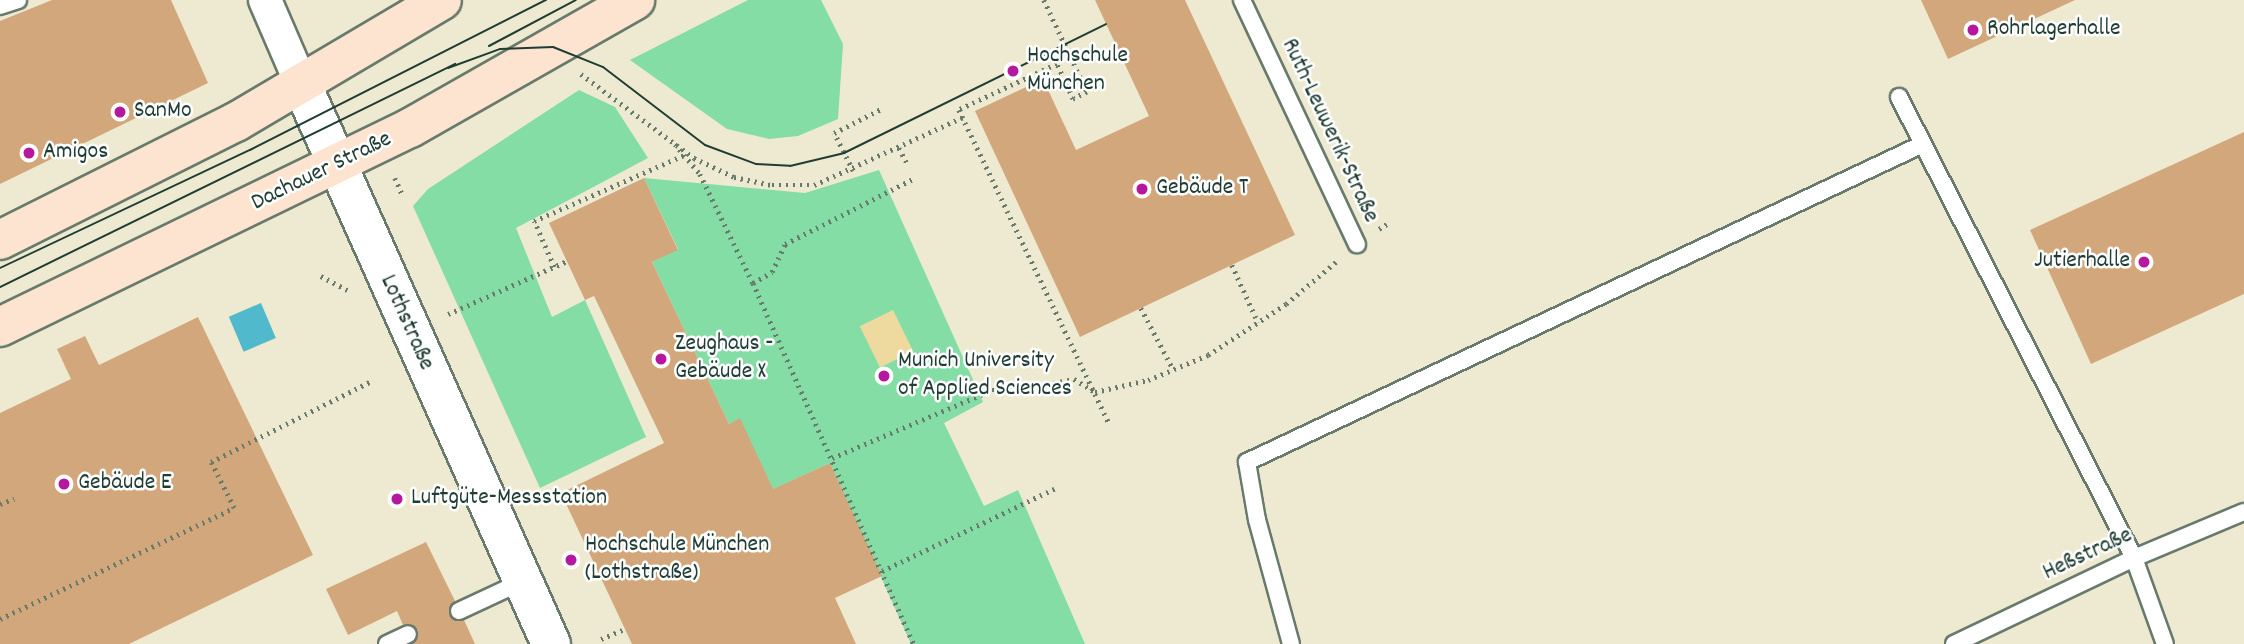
<!DOCTYPE html>
<html>
<head>
<meta charset="utf-8">
<style>
	body { margin:0 }
	#map { position:relative; width:2244px; height:644px; overflow:hidden; background:#eeead1; font-family:Dekko,sans-serif }
	div>[style] { position:absolute }
	[style*='--x'] { left:calc(var(--x)*1px); top:calc(var(--y)*1px); width:calc(var(--w)*1px); rotate:calc(var(--a)*1deg) }
	.green>* { inset:0; background:#83dda4 }
	.sand>* { inset:0; background:#eeda9e; transform-origin:0 0 }
	.water>* { inset:0; background:#50bacc; transform-origin:0 0 }
	.building>* { inset:0; background:#d3a77c }
	.path>* { height:4.5px; margin-top:-2.25px; transform-origin:0; background:repeating-linear-gradient(90deg,#677a6b 0 2px,transparent 0 7px) }
	.roads { filter:drop-shadow(2px 0 #677a6b) drop-shadow(-2px 0 #677a6b) drop-shadow(0 2px #677a6b) drop-shadow(0 -2px #677a6b) }
	.service>* { height:16px; margin:-8px; padding:0 8px; transform-origin:8px; border-radius:8px; background:#fff }
	.minor>* { height:32px; margin:-16px; padding:0 16px; transform-origin:16px; border-radius:16px; background:#fff }
	.tertiary>* { height:38px; margin:-19px; padding:0 19px; transform-origin:19px; border-radius:19px; background:#fff }
	.secondary>* { height:38px; margin:-19px; padding:0 19px; transform-origin:19px; border-radius:19px; background:#fde4d0 }
	.tram>* { height:2px; margin:-1px; padding:0 1px; transform-origin:1px; border-radius:1px; background:#1f3d34 }
	.dots>* { width:19px; height:19px; translate:-50% -50%; box-sizing:border-box; border:4px solid #fff; border-radius:50% }
	span { translate:-50% -50%; white-space:nowrap; text-align:center; line-height:1.15; -webkit-text-stroke:5px #fff; paint-order:stroke }
	.poi-label { font-size:24px; color:#1f3d34 }
	.left { translate:0 -50%; text-align:left }
	.right { translate:-100% -50%; text-align:right }
	.street-label { font-size:24px; color:#1f3d34 }
</style>
</head>
<body>
<div id="map">
	<div class="green">
		<i style="clip-path:polygon(748px 0,821px 0,843px 44px,838px 119px,798px 136px,769px 139px,727px 129px,630px 60px)"></i>
		<i style="clip-path:polygon(579px 90px,615px 107px,648px 158px,516px 228px,552px 317px,585px 300px,646px 437px,540px 488px,413px 206px,428px 189px)"></i>
		<i style="clip-path:polygon(879px 170px,983px 402px,944px 423px,984px 506px,1018px 490px,1085px 644px,911px 644px,830px 463px,767px 492px,739px 419px,729px 424px,652px 262px,678px 249px,644px 178px,805px 193px)"></i>
	</div>
	<div class="sand">
		<i style="left:893px;top:310px;width:46px;height:37px;rotate:64deg"></i>
	</div>
	<div class="water">
		<i style="left:261px;top:303px;width:38px;height:35px;rotate:67deg"></i>
	</div>
	<div class="building">
		<i style="clip-path:polygon(52px 0,171px 0,208px 83px,0 184px,0 21px)"></i>
		<i style="clip-path:polygon(1095px 0,1185px 0,1295px 235px,1080px 337px,975px 111px,1043px 79px,1076px 150px,1149px 116px)"></i>
		<i style="clip-path:polygon(1921px 0,2075px 0,1948px 59px)"></i>
		<i style="clip-path:polygon(2244px 132px,2244px 294px,2091px 364px,2030px 230px)"></i>
		<i style="clip-path:polygon(644px 178px,678px 250px,652px 262px,729px 424px,740px 418px,773px 489px,830px 463px,882px 576px,835px 598px,856px 644px,632px 644px,561px 493px,664px 443px,594px 296px,585px 300px,549px 223px)"></i>
		<i style="clip-path:polygon(198px 317px,313px 555px,129px 644px,0 644px,0 413px,71px 379px,57px 349px,85px 336px,99px 365px)"></i>
		<i style="clip-path:polygon(426px 542px,455px 601px,450px 616px,464px 620px,475px 644px,412px 644px,418px 630px,403px 625px,397px 611px,348px 635px,326px 589px)"></i>
	</div>
	<div class="path">
		<i style="--x:1044;--y:0;--w:102;--a:64.9"></i>
		<i style="--x:1087;--y:92;--w:16;--a:153"></i>
		<i style="--x:1073;--y:99;--w:38;--a:-115"></i>
		<i style="--x:1057;--y:64;--w:108;--a:154.9"></i>
		<i style="--x:959;--y:110;--w:349;--a:64.4"></i>
		<i style="--x:581;--y:74;--w:141;--a:36.6"></i>
		<i style="--x:694;--y:158;--w:44;--a:25.4"></i>
		<i style="--x:734;--y:177;--w:39;--a:12"></i>
		<i style="--x:772;--y:185;--w:42;--a:0"></i>
		<i style="--x:814;--y:185;--w:164;--a:-24.5"></i>
		<i style="--x:675;--y:144;--w:39;--a:50"></i>
		<i style="--x:700;--y:174;--w:121;--a:64.1"></i>
		<i style="--x:753;--y:283;--w:395;--a:66"></i>
		<i style="--x:899;--y:148;--w:19;--a:62"></i>
		<i style="--x:853;--y:171;--w:42;--a:-116.6"></i>
		<i style="--x:834;--y:133;--w:55;--a:-27"></i>
		<i style="--x:395;--y:178;--w:20;--a:66"></i>
		<i style="--x:1379;--y:229;--w:9;--a:-32"></i>
		<i style="--x:1232;--y:265;--w:63;--a:65.5"></i>
		<i style="--x:554;--y:267;--w:50;--a:-113.5"></i>
		<i style="--x:534;--y:221;--w:164;--a:-23.7"></i>
		<i style="--x:321;--y:276;--w:34;--a:28"></i>
		<i style="--x:753;--y:283;--w:22;--a:-30"></i>
		<i style="--x:772;--y:272;--w:31;--a:-65"></i>
		<i style="--x:785;--y:244;--w:144;--a:-26.9"></i>
		<i style="--x:1141;--y:308;--w:69;--a:62.3"></i>
		<i style="--x:448;--y:314;--w:130;--a:-24"></i>
		<i style="--x:832;--y:458;--w:174;--a:-23"></i>
		<i style="--x:992;--y:390;--w:27;--a:0"></i>
		<i style="--x:1019;--y:390;--w:56;--a:-11.3"></i>
		<i style="--x:1074;--y:379;--w:25;--a:32"></i>
		<i style="--x:1095;--y:392;--w:54;--a:-12.8"></i>
		<i style="--x:1148;--y:380;--w:65;--a:-22.6"></i>
		<i style="--x:1208;--y:355;--w:93;--a:-33.2"></i>
		<i style="--x:1286;--y:304;--w:68;--a:-40.2"></i>
		<i style="--x:0;--y:504;--w:15;--a:-20"></i>
		<i style="--x:882;--y:571;--w:191;--a:-25.5"></i>
		<i style="--x:0;--y:619;--w:259;--a:-25.4"></i>
		<i style="--x:234;--y:508;--w:51;--a:-116.6"></i>
		<i style="--x:211;--y:462;--w:182;--a:-26.8"></i>
		<i style="--x:601;--y:639;--w:26;--a:-23"></i>
	</div>
	<div class="roads">
		<div class="service">
			<i style="--x:1242;--y:0;--w:270;--a:64.8"></i>
			<i style="--x:0;--y:6;--w:19;--a:-18"></i>
			<i style="--x:1899;--y:97;--w:517;--a:62.99"></i>
			<i style="--x:2134;--y:558;--w:91;--a:70.2"></i>
			<i style="--x:459;--y:611;--w:71;--a:-25.1"></i>
			<i style="--x:387;--y:644;--w:23;--a:-25"></i>
			<i style="--x:1291;--y:644;--w:129;--a:-105.3"></i>
			<i style="--x:1257;--y:520;--w:59;--a:-99.8"></i>
			<i style="--x:1247;--y:462;--w:745;--a:-25.19"></i>
			<i style="--x:1954;--y:644;--w:199;--a:-25.5"></i>
			<i style="--x:2134;--y:558;--w:119;--a:-22.7"></i>
		</div>
		<div class="minor">
			<i style="--x:265;--y:0;--w:90;--a:66.6"></i>
		</div>
		<div class="tertiary">
			<i style="--x:301;--y:83;--w:614;--a:65.98"></i>
		</div>
		<div class="secondary">
			<i style="--x:0;--y:240;--w:264;--a:-26.6"></i>
			<i style="--x:236;--y:122;--w:239;--a:-30.6"></i>
			<i style="--x:0;--y:327;--w:456;--a:-25.9"></i>
			<i style="--x:410;--y:128;--w:259;--a:-29.6"></i>
		</div>
	</div>
	<div class="tram">
		<i style="--x:489;--y:46;--w:98;--a:-27.9"></i>
		<i style="--x:448;--y:68;--w:55;--a:-20.1"></i>
		<i style="--x:500;--y:49;--w:53;--a:-2.2"></i>
		<i style="--x:553;--y:47;--w:54;--a:21.8"></i>
		<i style="--x:603;--y:67;--w:128;--a:37.4"></i>
		<i style="--x:705;--y:145;--w:54;--a:20.4"></i>
		<i style="--x:756;--y:164;--w:34;--a:3"></i>
		<i style="--x:790;--y:166;--w:56;--a:-13.5"></i>
		<i style="--x:844;--y:153;--w:292;--a:-26.2"></i>
		<i style="--x:0;--y:268;--w:276;--a:-25.3"></i>
		<i style="--x:250;--y:150;--w:332;--a:-26.9"></i>
		<i style="--x:0;--y:287;--w:507;--a:-26.11"></i>
	</div>
	<div class="dots">
		<i style="left:1973px;top:30px;background:#b5179e"></i>
		<i style="left:1013px;top:71px;background:#b5179e"></i>
		<i style="left:120px;top:112px;background:#b5179e"></i>
		<i style="left:29px;top:153px;background:#b5179e"></i>
		<i style="left:1142px;top:189px;background:#b5179e"></i>
		<i style="left:2144px;top:262px;background:#b5179e"></i>
		<i style="left:661px;top:359px;background:#b5179e"></i>
		<i style="left:884px;top:376px;background:#b5179e"></i>
		<i style="left:64px;top:484px;background:#b5179e"></i>
		<i style="left:397px;top:499px;background:#b5179e"></i>
		<i style="left:571px;top:560px;background:#b5179e"></i>
	</div>
	<div class="poi-label">
		<span class="left" style="left:1987px;top:30px">Rohrlagerhalle</span>
		<span class="left" style="left:1027px;top:71px">Hochschule<br>München</span>
		<span class="left" style="left:134px;top:112px">SanMo</span>
		<span class="left" style="left:43px;top:153px">Amigos</span>
		<span class="left" style="left:1156px;top:189px">Gebäude T</span>
		<span class="right" style="left:2130px;top:262px">Jutierhalle</span>
		<span class="left" style="left:675px;top:359px">Zeughaus -<br>Gebäude X</span>
		<span class="left" style="left:898px;top:376px">Munich University<br>of Applied Sciences</span>
		<span class="left" style="left:78px;top:484px">Gebäude E</span>
		<span class="left" style="left:411px;top:499px">Luftgüte-Messstation</span>
		<span class="left" style="left:585px;top:560px">Hochschule München<br>(Lothstraße)</span>
	</div>
	<div class="street-label">
		<span style="left:1329px;top:131px;rotate:65deg">Ruth-Leuwerik-Straße</span>
		<span style="left:322px;top:172px;rotate:-26deg">Dachauer Straße</span>
		<span style="left:406px;top:323px;rotate:66deg">Lothstraße</span>
		<span style="left:2088px;top:555px;rotate:-25deg">Heßstraße</span>
	</div>
</div>
</body>
</html>
